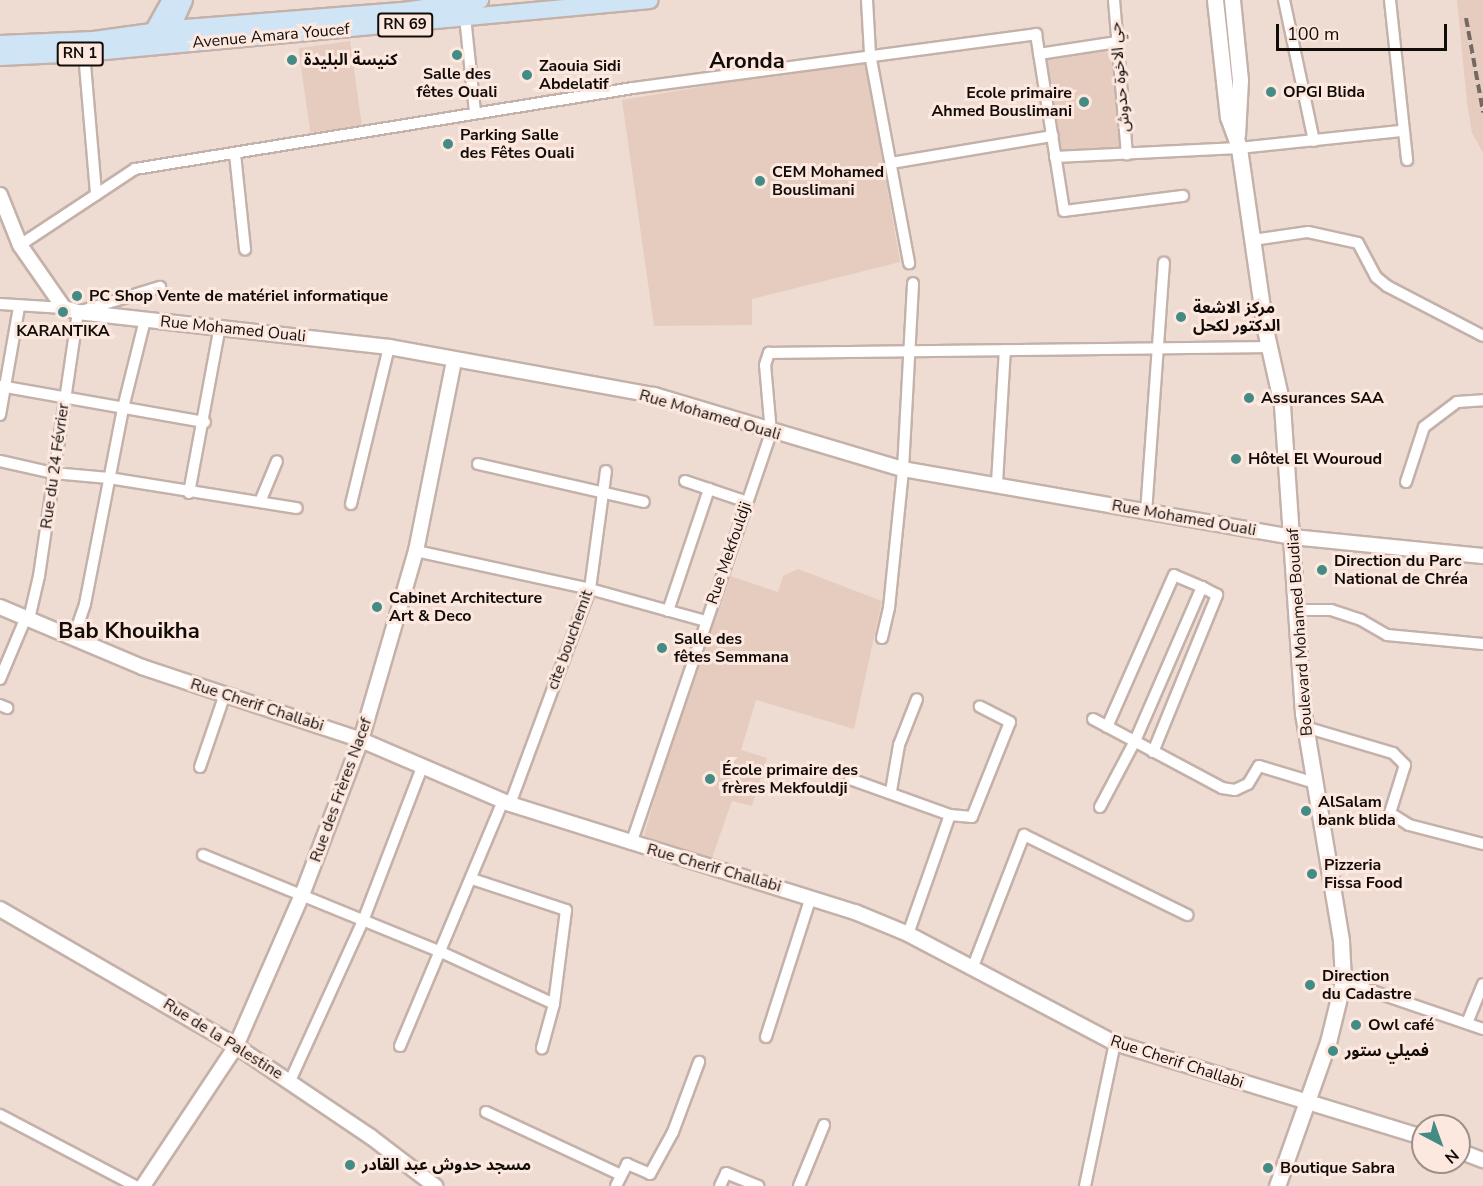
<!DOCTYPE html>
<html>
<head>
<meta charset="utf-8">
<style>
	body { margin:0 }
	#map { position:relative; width:1483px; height:1186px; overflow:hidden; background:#eedbd2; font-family:"Nunito Sans","Noto Sans Arabic",sans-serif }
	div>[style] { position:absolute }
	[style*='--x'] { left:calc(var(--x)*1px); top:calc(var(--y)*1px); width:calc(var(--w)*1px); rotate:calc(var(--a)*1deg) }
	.built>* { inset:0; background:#e6ccbf; transform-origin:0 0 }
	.roads { filter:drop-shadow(2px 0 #c4b1a9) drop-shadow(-2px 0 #c4b1a9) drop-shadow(0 2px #c4b1a9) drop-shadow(0 -2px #c4b1a9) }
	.minor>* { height:10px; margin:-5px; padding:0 5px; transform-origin:5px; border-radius:5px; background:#fff }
	.tertiary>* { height:14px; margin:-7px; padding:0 7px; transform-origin:7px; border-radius:7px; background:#fff }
	.secondary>* { height:15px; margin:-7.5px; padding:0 7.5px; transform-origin:7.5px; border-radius:7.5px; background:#fff }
	.primary>* { height:16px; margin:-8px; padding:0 8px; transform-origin:8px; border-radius:8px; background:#cfe5f6 }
	.rail>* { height:4px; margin-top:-2px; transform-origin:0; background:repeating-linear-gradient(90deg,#756964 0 9px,transparent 0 13.5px) }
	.dots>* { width:16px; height:16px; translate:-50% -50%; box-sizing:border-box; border:3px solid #fce8df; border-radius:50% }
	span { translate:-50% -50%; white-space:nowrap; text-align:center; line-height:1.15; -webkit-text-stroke:6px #fce8df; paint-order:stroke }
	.shield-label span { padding:2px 4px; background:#fce8df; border:2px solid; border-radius:4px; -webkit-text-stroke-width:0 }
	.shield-label { font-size:15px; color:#120c09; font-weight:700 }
	.street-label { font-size:16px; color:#120c09 }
	.poi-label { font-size:16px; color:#120c09; font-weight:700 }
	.left { translate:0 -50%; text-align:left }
	.right { translate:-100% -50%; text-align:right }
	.district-label { font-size:22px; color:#120c09; font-weight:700 }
	.north { position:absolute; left:1411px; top:1114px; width:60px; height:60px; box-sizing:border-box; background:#fce8df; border:2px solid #9e9089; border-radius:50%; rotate:139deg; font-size:16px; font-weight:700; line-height:24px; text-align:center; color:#120c09 }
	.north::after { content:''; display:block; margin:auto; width:21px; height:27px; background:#448a85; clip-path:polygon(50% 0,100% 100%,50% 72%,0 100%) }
	.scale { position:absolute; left:1276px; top:24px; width:171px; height:27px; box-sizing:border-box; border:3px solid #120c09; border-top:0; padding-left:8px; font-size:18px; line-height:21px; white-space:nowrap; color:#120c09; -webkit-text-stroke:4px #fce8df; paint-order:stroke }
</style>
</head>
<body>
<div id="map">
	<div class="built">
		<i style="clip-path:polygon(1457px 0,1483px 0,1483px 153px,1472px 133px,1467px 103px)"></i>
		<i style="left:350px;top:41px;width:85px;height:52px;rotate:82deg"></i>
		<i style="clip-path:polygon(1114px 47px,1120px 147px,1057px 154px,1043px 58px)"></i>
		<i style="clip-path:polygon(865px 59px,900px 262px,752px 299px,752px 325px,654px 326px,622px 100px)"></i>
		<i style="clip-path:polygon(798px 569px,882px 601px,854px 729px,756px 700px,741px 750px,767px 758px,752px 806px,732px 801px,712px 858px,644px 836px,687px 687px,727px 575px,778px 592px,783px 576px)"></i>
	</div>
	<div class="roads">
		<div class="minor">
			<i style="--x:867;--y:0;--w:54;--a:86.8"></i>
			<i style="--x:870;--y:54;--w:213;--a:79.4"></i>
			<i style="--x:1114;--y:0;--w:155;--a:85.2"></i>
			<i style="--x:1284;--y:0;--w:144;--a:78"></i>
			<i style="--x:1390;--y:0;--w:161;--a:83.9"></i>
			<i style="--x:465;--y:17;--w:96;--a:84"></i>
			<i style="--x:84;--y:53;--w:142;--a:85.1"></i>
			<i style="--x:1039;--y:54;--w:79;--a:-8.7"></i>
			<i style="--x:235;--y:154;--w:96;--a:84"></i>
			<i style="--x:1055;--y:157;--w:184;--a:-2.8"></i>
			<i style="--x:1239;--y:148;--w:164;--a:-6"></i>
			<i style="--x:891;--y:163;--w:164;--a:-9.5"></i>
			<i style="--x:1253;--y:240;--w:56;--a:-8.3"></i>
			<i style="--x:1308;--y:232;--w:51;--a:12.4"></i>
			<i style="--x:1358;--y:243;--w:38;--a:62"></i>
			<i style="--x:1376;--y:277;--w:14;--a:39"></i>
			<i style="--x:1387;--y:286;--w:108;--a:27.5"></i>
			<i style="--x:20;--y:245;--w:138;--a:-33.5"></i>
			<i style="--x:135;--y:169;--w:505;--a:-9.24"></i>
			<i style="--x:633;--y:88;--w:407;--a:-7.6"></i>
			<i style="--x:1036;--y:34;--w:179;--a:81"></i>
			<i style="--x:1064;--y:211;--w:120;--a:-7.2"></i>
			<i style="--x:0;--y:304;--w:64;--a:3.6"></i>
			<i style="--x:0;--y:386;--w:208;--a:10"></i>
			<i style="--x:0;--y:415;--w:110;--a:-80"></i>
			<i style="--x:0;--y:461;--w:54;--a:12.8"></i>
			<i style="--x:53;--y:473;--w:56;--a:5.1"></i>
			<i style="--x:109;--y:478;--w:190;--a:9.1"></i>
			<i style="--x:478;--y:464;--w:170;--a:12.9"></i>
			<i style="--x:685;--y:481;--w:65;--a:18.7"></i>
			<i style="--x:1406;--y:482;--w:58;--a:-71.9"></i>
			<i style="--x:1424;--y:427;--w:41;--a:-37.1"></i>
			<i style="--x:1457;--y:402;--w:26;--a:-4"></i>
			<i style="--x:997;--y:483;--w:133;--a:-86.6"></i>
			<i style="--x:189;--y:493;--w:170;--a:-79.5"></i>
			<i style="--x:260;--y:502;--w:44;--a:-67.5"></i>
			<i style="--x:351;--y:504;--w:162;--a:-76.4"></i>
			<i style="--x:1146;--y:513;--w:251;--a:-85.9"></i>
			<i style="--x:416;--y:551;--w:178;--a:12.3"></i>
			<i style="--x:590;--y:589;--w:119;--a:15.5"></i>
			<i style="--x:1295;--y:610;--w:36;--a:0"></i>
			<i style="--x:1331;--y:610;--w:32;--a:18"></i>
			<i style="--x:1361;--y:620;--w:30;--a:30"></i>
			<i style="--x:1387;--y:635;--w:96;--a:5.4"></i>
			<i style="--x:668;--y:611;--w:129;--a:-71.4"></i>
			<i style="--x:29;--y:619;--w:44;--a:-76.9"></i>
			<i style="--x:39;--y:576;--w:267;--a:-81.6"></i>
			<i style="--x:78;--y:312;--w:86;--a:-17"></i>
			<i style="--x:882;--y:638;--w:31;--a:-77"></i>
			<i style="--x:889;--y:608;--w:140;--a:-84.2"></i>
			<i style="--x:903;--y:469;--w:186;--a:-86.9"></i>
			<i style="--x:73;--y:639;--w:37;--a:-71"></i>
			<i style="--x:85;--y:604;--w:200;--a:-79"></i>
			<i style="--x:123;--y:408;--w:91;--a:-76"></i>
			<i style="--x:0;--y:679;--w:67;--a:-67.2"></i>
			<i style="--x:0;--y:705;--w:8;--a:23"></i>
			<i style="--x:1093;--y:719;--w:146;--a:28.1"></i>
			<i style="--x:1222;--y:788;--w:13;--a:9"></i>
			<i style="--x:1235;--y:790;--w:14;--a:-25"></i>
			<i style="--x:1248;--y:784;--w:21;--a:-59"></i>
			<i style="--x:1259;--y:766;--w:59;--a:16.9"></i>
			<i style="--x:1305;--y:727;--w:92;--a:16.5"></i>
			<i style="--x:1393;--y:753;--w:17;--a:45"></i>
			<i style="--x:1405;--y:765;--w:50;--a:107.4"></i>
			<i style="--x:1390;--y:813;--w:22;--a:32"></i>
			<i style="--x:1409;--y:825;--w:76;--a:14.4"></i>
			<i style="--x:1153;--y:752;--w:170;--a:-67.8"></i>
			<i style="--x:1217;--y:595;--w:17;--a:-152"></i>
			<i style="--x:200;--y:767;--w:77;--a:-71.1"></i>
			<i style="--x:850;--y:779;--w:106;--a:19.8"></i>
			<i style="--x:950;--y:815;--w:22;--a:5"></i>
			<i style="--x:972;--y:817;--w:102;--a:-68.2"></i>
			<i style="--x:1010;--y:722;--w:34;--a:-153"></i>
			<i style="--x:891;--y:791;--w:47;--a:-80.1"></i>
			<i style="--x:899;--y:745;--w:49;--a:-68.6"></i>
			<i style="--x:510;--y:804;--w:229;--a:-69.6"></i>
			<i style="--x:590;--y:589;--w:119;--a:-82.3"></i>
			<i style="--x:1100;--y:807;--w:75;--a:-62.1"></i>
			<i style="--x:1135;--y:741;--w:168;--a:-66.5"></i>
			<i style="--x:1202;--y:587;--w:30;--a:-157"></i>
			<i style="--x:1174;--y:575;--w:166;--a:113.8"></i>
			<i style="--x:631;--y:844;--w:434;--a:-71.2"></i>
			<i style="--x:771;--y:433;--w:68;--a:-95"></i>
			<i style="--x:765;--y:365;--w:13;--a:-72"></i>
			<i style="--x:769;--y:353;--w:500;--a:-0.69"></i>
			<i style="--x:203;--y:855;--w:257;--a:22.2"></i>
			<i style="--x:441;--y:952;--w:124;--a:24.7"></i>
			<i style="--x:472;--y:879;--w:99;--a:18.3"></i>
			<i style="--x:566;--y:910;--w:95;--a:97.3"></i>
			<i style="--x:554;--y:1004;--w:46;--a:105.3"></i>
			<i style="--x:908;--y:934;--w:126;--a:-70.6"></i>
			<i style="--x:972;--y:969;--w:144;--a:-68.8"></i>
			<i style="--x:1024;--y:835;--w:182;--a:26.1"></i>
			<i style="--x:1343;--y:981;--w:148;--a:18.9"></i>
			<i style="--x:1467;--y:1023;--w:42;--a:-67.7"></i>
			<i style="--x:766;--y:1037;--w:147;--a:-72.2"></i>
			<i style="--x:400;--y:1046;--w:266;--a:-67.2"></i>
			<i style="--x:290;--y:1081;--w:176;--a:-65.5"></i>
			<i style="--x:363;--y:921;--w:165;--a:-69"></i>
			<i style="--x:486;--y:1112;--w:149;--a:25"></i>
			<i style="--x:0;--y:1115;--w:153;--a:27.7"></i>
			<i style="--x:616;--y:1186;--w:25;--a:-63"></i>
			<i style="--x:627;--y:1164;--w:25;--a:23"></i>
			<i style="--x:650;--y:1174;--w:48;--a:-61.3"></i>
			<i style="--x:673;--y:1132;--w:75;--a:-69.6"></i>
			<i style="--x:720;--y:1186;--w:14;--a:-65"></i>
			<i style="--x:726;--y:1173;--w:35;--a:22"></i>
			<i style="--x:799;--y:1186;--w:66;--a:-67.7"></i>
			<i style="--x:1085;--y:1186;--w:146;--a:-78.2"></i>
		</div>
		<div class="tertiary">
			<i style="--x:0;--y:195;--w:54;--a:68.2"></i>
			<i style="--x:20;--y:245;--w:77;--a:55.1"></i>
			<i style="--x:64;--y:308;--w:15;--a:16"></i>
			<i style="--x:78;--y:312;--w:313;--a:6.4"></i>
			<i style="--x:389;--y:347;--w:269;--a:10.3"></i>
			<i style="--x:654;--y:395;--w:260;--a:16.6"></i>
			<i style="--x:903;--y:469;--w:395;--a:9.9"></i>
			<i style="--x:1292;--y:537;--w:192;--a:5.7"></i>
			<i style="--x:0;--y:607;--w:154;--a:22.9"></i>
			<i style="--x:142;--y:667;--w:231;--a:18.4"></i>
			<i style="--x:361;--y:740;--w:162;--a:23.2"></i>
			<i style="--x:510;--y:804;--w:362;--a:17.4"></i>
			<i style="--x:855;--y:912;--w:57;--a:22.5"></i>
			<i style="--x:908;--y:934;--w:234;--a:27.8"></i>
			<i style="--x:1115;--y:1043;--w:322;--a:17"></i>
			<i style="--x:0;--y:909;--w:273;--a:30.1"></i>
			<i style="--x:236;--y:1046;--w:163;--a:34"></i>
			<i style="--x:371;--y:1137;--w:81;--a:37.4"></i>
			<i style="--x:1459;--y:1151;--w:26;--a:21"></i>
			<i style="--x:143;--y:1186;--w:168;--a:-56.4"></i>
			<i style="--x:236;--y:1046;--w:165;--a:-66.4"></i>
			<i style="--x:302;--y:895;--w:166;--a:-69.2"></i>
			<i style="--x:361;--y:740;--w:197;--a:-73.8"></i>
			<i style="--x:416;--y:551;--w:194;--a:-78.7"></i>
		</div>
		<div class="secondary">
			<i style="--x:1215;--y:0;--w:118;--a:83.7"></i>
			<i style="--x:1228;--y:117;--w:33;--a:70"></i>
			<i style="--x:1239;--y:148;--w:183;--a:81.8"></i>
			<i style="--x:1265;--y:329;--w:78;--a:77.4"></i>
			<i style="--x:1282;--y:405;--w:309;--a:86.1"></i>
			<i style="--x:1303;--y:713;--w:231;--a:80.5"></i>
			<i style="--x:1341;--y:941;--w:40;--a:87.1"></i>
			<i style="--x:1343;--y:981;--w:63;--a:103.8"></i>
			<i style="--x:1328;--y:1042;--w:153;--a:109.5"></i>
			<i style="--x:1232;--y:0;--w:80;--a:84.3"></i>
			<i style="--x:1240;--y:80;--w:55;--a:93.1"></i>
		</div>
		<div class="primary">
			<i style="--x:152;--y:34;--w:39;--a:-61"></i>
			<i style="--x:168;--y:36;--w:39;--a:-66"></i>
			<i style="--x:0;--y:44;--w:94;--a:-2.4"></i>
			<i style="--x:94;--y:40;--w:80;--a:-7.9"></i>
			<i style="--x:173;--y:29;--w:232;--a:-4.5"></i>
			<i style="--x:404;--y:11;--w:77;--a:-8.2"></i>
			<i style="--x:0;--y:57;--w:84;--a:-2.7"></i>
			<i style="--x:84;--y:53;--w:568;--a:-5.35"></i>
		</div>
	</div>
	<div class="rail">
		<i style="--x:1466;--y:18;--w:96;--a:79.7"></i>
	</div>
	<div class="dots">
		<i style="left:457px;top:55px;background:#448a85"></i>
		<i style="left:292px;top:60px;background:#448a85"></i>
		<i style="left:527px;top:75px;background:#448a85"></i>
		<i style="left:1271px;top:92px;background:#448a85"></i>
		<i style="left:1084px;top:102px;background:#448a85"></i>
		<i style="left:448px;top:144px;background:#448a85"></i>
		<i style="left:760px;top:181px;background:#448a85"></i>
		<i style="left:77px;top:296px;background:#448a85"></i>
		<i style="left:63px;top:312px;background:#448a85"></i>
		<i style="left:1181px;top:317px;background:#448a85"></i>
		<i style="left:1249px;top:398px;background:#448a85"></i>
		<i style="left:1236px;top:459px;background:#448a85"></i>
		<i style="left:1322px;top:570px;background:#448a85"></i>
		<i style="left:377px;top:607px;background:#448a85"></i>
		<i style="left:662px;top:648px;background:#448a85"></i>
		<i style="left:710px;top:779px;background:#448a85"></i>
		<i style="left:1306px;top:811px;background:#448a85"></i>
		<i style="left:1312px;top:874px;background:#448a85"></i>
		<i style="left:1310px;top:985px;background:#448a85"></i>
		<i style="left:1356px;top:1025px;background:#448a85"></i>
		<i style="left:1333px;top:1051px;background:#448a85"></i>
		<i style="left:350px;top:1165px;background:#448a85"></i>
		<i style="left:1268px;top:1168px;background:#448a85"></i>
	</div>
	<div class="shield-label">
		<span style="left:405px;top:25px">RN 69</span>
		<span style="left:80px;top:54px">RN 1</span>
	</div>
	<div class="street-label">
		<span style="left:271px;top:36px;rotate:-5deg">Avenue Amara Youcef</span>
		<span style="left:1120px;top:77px;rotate:-95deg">حي الاخوة حدوش</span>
		<span style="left:233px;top:329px;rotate:6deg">Rue Mohamed Ouali</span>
		<span style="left:710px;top:415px;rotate:16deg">Rue Mohamed Ouali</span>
		<span style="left:55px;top:466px;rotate:-82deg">Rue du 24 Février</span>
		<span style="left:1184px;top:518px;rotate:10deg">Rue Mohamed Ouali</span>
		<span style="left:729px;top:553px;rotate:-71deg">Rue Mekfouldji</span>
		<span style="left:1300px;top:632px;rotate:-94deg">Boulevard Mohamed Boudiaf</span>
		<span style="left:570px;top:640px;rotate:-70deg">cite bouchemit</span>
		<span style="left:257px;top:705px;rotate:18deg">Rue Cherif Challabi</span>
		<span style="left:341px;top:790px;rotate:-70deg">Rue des Frères Nacef</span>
		<span style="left:714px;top:868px;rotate:16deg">Rue Cherif Challabi</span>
		<span style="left:223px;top:1039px;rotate:32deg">Rue de la Palestine</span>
		<span style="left:1177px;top:1062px;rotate:18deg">Rue Cherif Challabi</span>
	</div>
	<div class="poi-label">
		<span class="left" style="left:304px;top:60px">كنيسة البليدة</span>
		<span class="left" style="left:539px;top:75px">Zaouia Sidi<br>Abdelatif</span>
		<span style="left:457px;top:83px">Salle des<br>fêtes Ouali</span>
		<span class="left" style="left:1283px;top:92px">OPGI Blida</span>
		<span class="right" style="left:1072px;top:102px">Ecole primaire<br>Ahmed Bouslimani</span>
		<span class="left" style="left:460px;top:144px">Parking Salle<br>des Fêtes Ouali</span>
		<span class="left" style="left:772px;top:181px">CEM Mohamed<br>Bouslimani</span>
		<span class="left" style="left:89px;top:296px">PC Shop Vente de matériel informatique</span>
		<span class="left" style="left:1193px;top:317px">مركز الاشعة<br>الدكتور لكحل</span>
		<span style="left:63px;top:331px">KARANTIKA</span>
		<span class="left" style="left:1261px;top:398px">Assurances SAA</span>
		<span class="left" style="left:1248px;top:459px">Hôtel El Wouroud</span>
		<span class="left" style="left:1334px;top:570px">Direction du Parc<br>National de Chréa</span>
		<span class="left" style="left:389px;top:607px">Cabinet Architecture<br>Art &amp; Deco</span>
		<span class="left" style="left:674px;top:648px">Salle des<br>fêtes Semmana</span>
		<span class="left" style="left:722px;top:779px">École primaire des<br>frères Mekfouldji</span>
		<span class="left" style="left:1318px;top:811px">AlSalam<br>bank blida</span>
		<span class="left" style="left:1324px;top:874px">Pizzeria<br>Fissa Food</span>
		<span class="left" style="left:1322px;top:985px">Direction<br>du Cadastre</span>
		<span class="left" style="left:1368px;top:1025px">Owl café</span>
		<span class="left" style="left:1345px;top:1051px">فميلي ستور</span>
		<span class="left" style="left:362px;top:1165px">مسجد حدوش عبد القادر</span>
		<span class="left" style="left:1280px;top:1168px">Boutique Sabra</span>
	</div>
	<div class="district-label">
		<span style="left:747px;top:62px">Aronda</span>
		<span style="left:129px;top:632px">Bab Khouikha</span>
	</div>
	<div class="north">N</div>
	<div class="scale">100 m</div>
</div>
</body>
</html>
